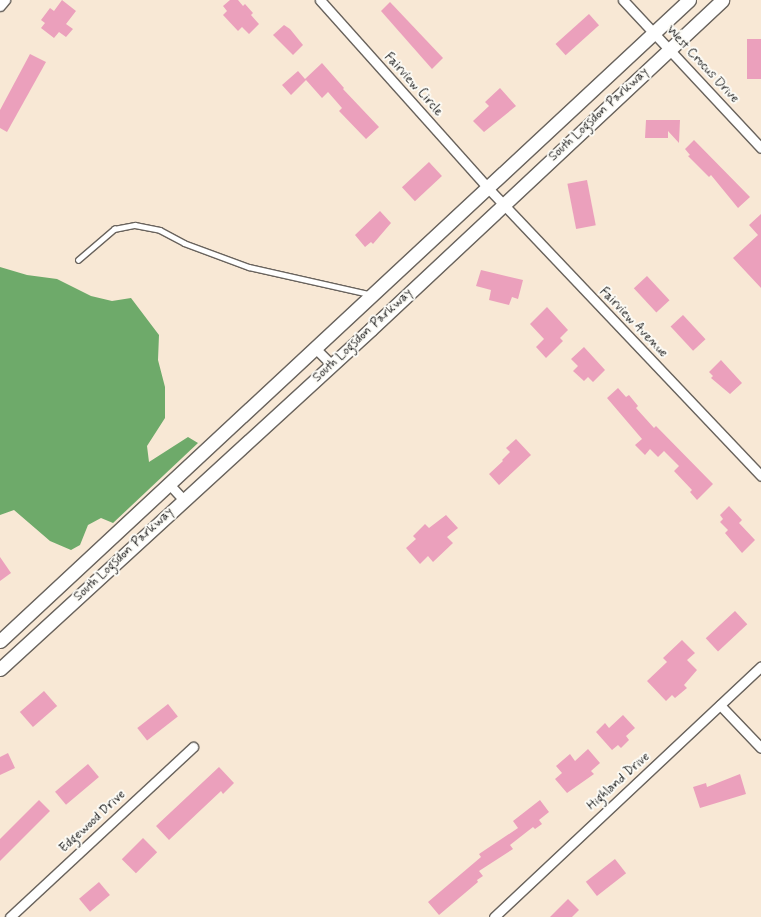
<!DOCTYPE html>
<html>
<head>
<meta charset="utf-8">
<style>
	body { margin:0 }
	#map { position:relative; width:761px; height:917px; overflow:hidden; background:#f8e8d5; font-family:Mynerve,sans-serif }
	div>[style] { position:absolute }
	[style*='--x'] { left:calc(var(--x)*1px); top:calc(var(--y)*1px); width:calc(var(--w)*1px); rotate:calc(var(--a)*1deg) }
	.forest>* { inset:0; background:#6eaa6a }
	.building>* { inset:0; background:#eba0bc; transform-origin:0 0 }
	.roads { filter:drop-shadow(1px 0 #69635d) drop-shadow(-1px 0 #69635d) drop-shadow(0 1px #69635d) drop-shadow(0 -1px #69635d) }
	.service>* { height:4.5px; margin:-2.25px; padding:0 2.25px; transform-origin:2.25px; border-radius:2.25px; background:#fff }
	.minor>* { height:9px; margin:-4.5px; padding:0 4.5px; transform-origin:4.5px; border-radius:4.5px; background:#fff }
	.secondary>* { height:13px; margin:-6.5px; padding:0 6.5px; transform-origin:6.5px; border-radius:6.5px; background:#fff }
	span { translate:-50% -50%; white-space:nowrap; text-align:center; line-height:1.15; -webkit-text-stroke:4px #fdfcf7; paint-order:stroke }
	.street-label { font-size:13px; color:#1c1c1c }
</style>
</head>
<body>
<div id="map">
	<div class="forest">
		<i style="clip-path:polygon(0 267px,27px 275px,57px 279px,91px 296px,112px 301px,131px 298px,159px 335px,158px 360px,165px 387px,165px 418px,147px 446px,149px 462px,188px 437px,198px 443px,113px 523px,101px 518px,88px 525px,80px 545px,71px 550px,50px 541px,14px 510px,0 515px)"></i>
	</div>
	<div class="building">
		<i style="clip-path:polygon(62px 0,76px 11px,66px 24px,73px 29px,66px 37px,59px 32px,54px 38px,41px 28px,45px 23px,41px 20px,50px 8px,54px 11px)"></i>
		<i style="clip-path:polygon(230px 0,238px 0,243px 6px,245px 4px,253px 13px,251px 15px,259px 24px,249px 34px,242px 27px,238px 31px,223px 15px,227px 11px,223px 6px)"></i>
		<i style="clip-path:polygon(390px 2px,443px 58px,432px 69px,381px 11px)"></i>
		<i style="left:589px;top:14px;width:15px;height:45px;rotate:48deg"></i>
		<i style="clip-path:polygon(284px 25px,290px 29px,303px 45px,293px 55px,273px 35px)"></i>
		<i style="left:747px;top:39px;width:14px;height:40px"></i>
		<i style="clip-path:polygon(30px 54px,46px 62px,7px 132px,0 128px,0 110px)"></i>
		<i style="clip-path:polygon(322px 63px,344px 88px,343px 89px,379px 127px,366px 139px,339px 111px,342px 108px,328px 92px,322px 98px,306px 80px,291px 95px,282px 85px,298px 71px,305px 79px)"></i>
		<i style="clip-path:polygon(500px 88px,516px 106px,484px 132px,473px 121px,489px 106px,485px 102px)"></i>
		<i style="clip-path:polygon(646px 120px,680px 120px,679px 143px,668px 131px,668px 138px,645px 138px)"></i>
		<i style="clip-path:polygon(694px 140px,750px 197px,738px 208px,711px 175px,709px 177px,688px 156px,690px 155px,685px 149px)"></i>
		<i style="left:429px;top:162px;width:19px;height:37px;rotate:47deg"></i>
		<i style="left:587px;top:180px;width:46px;height:20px;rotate:79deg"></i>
		<i style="clip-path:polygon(380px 211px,391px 223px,373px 244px,371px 242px,365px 247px,355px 235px)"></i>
		<i style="clip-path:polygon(761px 214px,761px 288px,733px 258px,758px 235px,749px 225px)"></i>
		<i style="clip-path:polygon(481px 270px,523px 280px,518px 299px,512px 297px,509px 305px,489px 300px,491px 290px,476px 286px)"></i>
		<i style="left:647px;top:276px;width:33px;height:18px;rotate:47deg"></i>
		<i style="clip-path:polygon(547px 307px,568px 330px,560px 338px,563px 341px,546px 358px,536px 347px,544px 339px,530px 324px)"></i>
		<i style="left:683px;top:315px;width:33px;height:17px;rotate:47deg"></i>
		<i style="clip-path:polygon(584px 347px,605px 370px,593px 382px,588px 377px,584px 381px,573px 371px,578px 366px,571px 359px)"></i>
		<i style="clip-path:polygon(721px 360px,742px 383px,730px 394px,711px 378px,713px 376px,709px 372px)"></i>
		<i style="clip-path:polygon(618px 388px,626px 397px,629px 395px,638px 406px,636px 408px,654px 428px,656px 426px,713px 484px,697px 500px,690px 492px,692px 490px,674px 471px,679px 466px,664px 451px,658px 457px,650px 449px,645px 455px,635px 445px,642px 439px,607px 398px)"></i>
		<i style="clip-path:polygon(516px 439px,531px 455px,499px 485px,489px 474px,503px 461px,502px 460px,510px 452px,506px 448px)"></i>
		<i style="clip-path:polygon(729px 506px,742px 520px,739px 523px,755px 540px,742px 553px,725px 533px,728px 530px,720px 522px,723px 519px,720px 515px)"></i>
		<i style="clip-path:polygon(446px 515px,458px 528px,447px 537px,453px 543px,433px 562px,428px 556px,420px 564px,406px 548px,416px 539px,413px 536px,425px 524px,429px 528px)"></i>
		<i style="clip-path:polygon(0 557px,11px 573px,0 581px)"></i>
		<i style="left:735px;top:611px;width:18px;height:40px;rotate:47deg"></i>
		<i style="clip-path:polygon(682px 640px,695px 653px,687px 660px,697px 670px,684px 685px,687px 688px,675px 698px,672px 695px,666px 701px,647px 681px,667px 662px,663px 658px)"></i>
		<i style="left:44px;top:691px;width:20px;height:32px;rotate:49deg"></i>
		<i style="left:168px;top:704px;width:16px;height:39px;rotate:52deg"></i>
		<i style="clip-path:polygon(623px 715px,635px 728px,626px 736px,629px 740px,621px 748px,618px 745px,612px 750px,596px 732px,605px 723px,609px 728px)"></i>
		<i style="clip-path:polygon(588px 749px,600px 763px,591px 771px,594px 774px,567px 793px,555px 779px,562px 773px,556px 766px,570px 754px,575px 761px)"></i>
		<i style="clip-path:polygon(8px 753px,15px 768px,0 775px,0 757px)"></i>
		<i style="left:88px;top:764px;width:17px;height:43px;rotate:50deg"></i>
		<i style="clip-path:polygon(219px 767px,234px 783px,223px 794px,221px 791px,169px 840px,156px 826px)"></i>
		<i style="clip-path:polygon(740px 774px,746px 794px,700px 808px,693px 787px,706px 783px,707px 787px)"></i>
		<i style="clip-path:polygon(39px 800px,50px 811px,0 861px,0 839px)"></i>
		<i style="clip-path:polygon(540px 800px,549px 812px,539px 820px,542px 824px,535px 829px,533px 827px,510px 845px,513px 849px,479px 871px,483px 876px,477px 880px,478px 882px,439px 915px,428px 902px,481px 857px,479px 854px,518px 828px,513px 821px)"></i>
		<i style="left:143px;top:838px;width:20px;height:30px;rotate:45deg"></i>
		<i style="left:615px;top:859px;width:18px;height:37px;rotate:52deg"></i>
		<i style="left:99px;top:882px;width:17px;height:26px;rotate:50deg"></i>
		<i style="clip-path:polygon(568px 899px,579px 910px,572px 917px,550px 917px)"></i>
	</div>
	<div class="roads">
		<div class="service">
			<i style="--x:78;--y:260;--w:48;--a:-40.7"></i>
			<i style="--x:114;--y:229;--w:21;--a:-11"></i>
			<i style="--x:135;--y:225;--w:25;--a:11"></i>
			<i style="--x:160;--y:230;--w:27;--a:28"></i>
			<i style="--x:184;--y:243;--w:69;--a:20.3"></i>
			<i style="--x:249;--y:267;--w:123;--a:12.7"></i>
		</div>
		<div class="minor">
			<i style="--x:320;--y:0;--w:251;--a:48.2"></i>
			<i style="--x:487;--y:187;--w:398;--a:46.5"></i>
			<i style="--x:623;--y:0;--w:202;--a:47"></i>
			<i style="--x:0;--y:6;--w:8;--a:-50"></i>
			<i style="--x:314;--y:347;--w:25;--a:45"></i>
			<i style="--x:168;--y:483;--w:23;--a:47"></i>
			<i style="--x:720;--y:705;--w:59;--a:46.4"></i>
			<i style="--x:10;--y:917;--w:250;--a:-42.9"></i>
			<i style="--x:494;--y:917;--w:366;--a:-43.2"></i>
		</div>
		<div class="secondary">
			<i style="--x:0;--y:641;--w:941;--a:-42.93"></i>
			<i style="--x:0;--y:669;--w:503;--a:-42.5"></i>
			<i style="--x:371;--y:329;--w:481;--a:-43.1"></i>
		</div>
	</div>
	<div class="street-label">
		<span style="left:702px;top:65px;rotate:47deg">West Crocus Drive</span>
		<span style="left:413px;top:85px;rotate:48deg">Fairview Circle</span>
		<span style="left:599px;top:115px;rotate:-43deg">South Logsdon Parkway</span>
		<span style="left:633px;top:323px;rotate:46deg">Fairview Avenue</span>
		<span style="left:363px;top:336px;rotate:-43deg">South Logsdon Parkway</span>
		<span style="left:124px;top:555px;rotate:-43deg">South Logsdon Parkway</span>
		<span style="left:619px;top:782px;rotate:-42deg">Highland Drive</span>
		<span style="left:93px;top:822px;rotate:-43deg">Edgewood Drive</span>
	</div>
</div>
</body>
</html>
